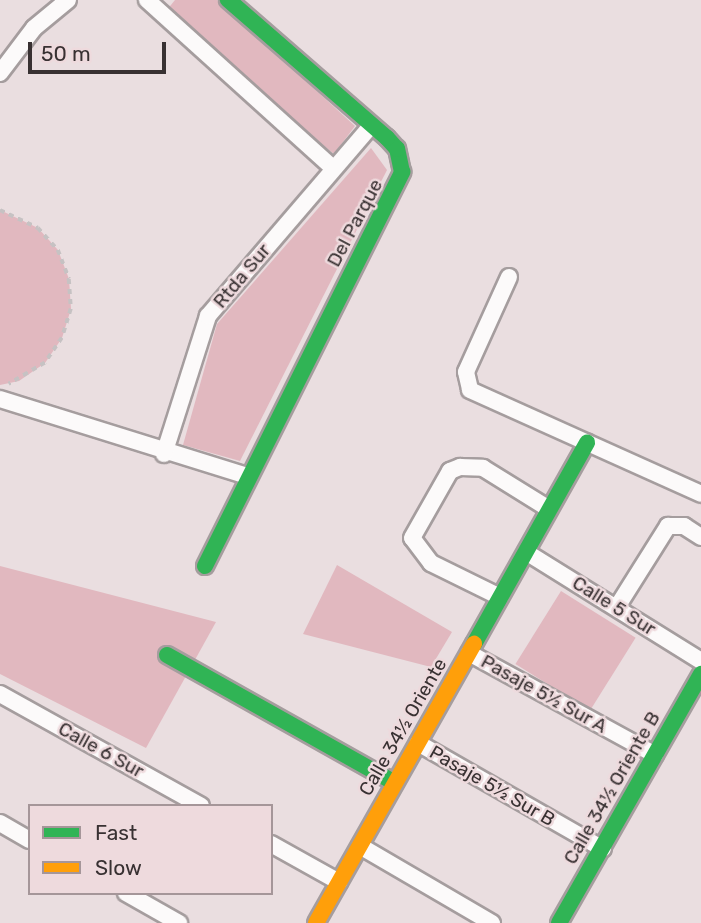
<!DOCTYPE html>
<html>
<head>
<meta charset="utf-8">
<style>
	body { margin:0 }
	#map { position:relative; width:701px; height:923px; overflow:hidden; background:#eadee0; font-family:Rubik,sans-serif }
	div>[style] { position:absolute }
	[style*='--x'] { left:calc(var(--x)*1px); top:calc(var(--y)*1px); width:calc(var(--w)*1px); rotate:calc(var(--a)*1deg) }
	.green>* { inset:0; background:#e1b8bf; transform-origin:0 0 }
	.path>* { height:3.5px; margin-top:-1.75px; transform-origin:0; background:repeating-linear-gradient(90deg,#c6c2c3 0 5px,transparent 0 10px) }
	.roads { filter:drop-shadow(2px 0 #a59d9e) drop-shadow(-2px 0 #a59d9e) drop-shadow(0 2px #a59d9e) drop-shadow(0 -2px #a59d9e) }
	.street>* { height:16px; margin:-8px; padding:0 8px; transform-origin:8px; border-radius:8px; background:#fcfafa }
	.fast>* { height:16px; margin:-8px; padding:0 8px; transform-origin:8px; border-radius:8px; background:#30b455 }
	.slow>* { height:16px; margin:-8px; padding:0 8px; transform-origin:8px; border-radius:8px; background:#ff9f0a }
	span { translate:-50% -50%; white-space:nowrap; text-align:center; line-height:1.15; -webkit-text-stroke:5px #eedadd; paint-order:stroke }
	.street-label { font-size:19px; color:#383132 }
	.legend { position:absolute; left:28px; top:804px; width:245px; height:91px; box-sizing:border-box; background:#eedadd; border:2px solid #a59699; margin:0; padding:9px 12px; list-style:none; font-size:21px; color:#383132 }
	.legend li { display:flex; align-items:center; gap:14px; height:35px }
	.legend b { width:35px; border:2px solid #a59699 }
	.scale { position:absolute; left:28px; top:42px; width:138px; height:32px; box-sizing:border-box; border:4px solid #383132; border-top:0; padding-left:9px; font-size:21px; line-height:24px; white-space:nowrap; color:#383132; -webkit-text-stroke:5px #eedadd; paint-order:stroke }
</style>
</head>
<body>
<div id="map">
	<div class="green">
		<i style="clip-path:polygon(175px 0,217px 0,355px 126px,334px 154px,162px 16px)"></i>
		<i style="clip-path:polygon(371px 148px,387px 170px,240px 461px,183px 445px,217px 324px)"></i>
		<i style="clip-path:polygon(0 210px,38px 228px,58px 250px,69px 279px,71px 309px,62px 338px,45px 363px,19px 381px,0 385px)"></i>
		<i style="clip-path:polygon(337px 565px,452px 632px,431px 667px,303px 634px)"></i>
		<i style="clip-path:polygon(0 566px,216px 622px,146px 748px,0 674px)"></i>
		<i style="left:561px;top:591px;width:88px;height:86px;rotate:32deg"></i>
	</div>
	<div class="path">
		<i style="--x:0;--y:210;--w:42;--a:25.3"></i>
		<i style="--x:38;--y:228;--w:30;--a:48"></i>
		<i style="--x:58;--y:250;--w:31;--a:69"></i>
		<i style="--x:69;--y:279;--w:30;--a:86"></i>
		<i style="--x:71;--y:309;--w:30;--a:107"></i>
		<i style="--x:62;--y:338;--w:30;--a:124"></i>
		<i style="--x:45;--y:363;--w:42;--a:149.7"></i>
	</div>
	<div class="roads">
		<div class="street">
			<i style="--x:147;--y:0;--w:251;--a:42.1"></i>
			<i style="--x:0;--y:73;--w:56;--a:-52.9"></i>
			<i style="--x:34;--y:28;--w:44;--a:-39.5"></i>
			<i style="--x:509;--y:277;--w:104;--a:114.4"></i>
			<i style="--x:466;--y:372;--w:18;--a:77"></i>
			<i style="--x:470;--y:390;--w:253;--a:24.2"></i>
			<i style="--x:0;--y:399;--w:259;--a:17.3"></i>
			<i style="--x:164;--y:454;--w:145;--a:-72.3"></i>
			<i style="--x:208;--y:316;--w:250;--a:-49.4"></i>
			<i style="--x:526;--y:552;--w:206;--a:31.9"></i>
			<i style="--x:500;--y:597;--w:77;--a:-153.8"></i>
			<i style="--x:431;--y:563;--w:31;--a:-127"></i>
			<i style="--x:412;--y:538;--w:77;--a:-60.4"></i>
			<i style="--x:450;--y:471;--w:11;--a:-22"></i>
			<i style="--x:460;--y:467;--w:23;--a:2"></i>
			<i style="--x:483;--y:468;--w:78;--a:31.8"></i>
			<i style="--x:617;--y:607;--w:96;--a:-57.8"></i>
			<i style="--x:668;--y:526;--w:16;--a:0"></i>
			<i style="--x:684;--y:526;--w:20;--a:33"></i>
			<i style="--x:469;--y:653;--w:212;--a:28.7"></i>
			<i style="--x:0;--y:694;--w:230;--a:29.1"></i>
			<i style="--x:418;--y:743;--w:213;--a:29.8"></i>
			<i style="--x:0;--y:823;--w:34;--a:30"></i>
			<i style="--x:271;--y:844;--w:78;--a:29.2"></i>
			<i style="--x:360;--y:846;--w:153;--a:30.3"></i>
			<i style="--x:126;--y:893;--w:61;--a:29.5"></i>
		</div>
		<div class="fast">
			<i style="--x:205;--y:566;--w:441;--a:-63.4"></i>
			<i style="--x:402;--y:172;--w:24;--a:-102"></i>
			<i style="--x:397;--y:149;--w:15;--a:-132"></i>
			<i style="--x:387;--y:138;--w:211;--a:-139"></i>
			<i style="--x:474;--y:644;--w:231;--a:-60.7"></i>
			<i style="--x:167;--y:655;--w:261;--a:29.3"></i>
			<i style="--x:559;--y:923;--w:287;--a:-60.3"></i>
		</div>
		<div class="slow">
			<i style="--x:316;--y:923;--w:321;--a:-60.5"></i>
		</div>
	</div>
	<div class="street-label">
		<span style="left:355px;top:223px;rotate:-62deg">Del Parque</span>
		<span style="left:242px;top:276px;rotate:-50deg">Rtda Sur</span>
		<span style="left:614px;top:606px;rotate:32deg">Calle 5 Sur</span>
		<span style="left:544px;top:694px;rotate:29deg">Pasaje 5½ Sur A</span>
		<span style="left:403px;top:727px;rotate:-60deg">Calle 34½ Oriente</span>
		<span style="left:101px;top:750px;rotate:29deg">Calle 6 Sur</span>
		<span style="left:492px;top:786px;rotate:30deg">Pasaje 5½ Sur B</span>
		<span style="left:612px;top:788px;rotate:-60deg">Calle 34½ Oriente B</span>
	</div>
	<ul class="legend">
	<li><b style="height:9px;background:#30b455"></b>Fast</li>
	<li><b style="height:9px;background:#ff9f0a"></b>Slow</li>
	</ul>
	<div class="scale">50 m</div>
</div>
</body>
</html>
